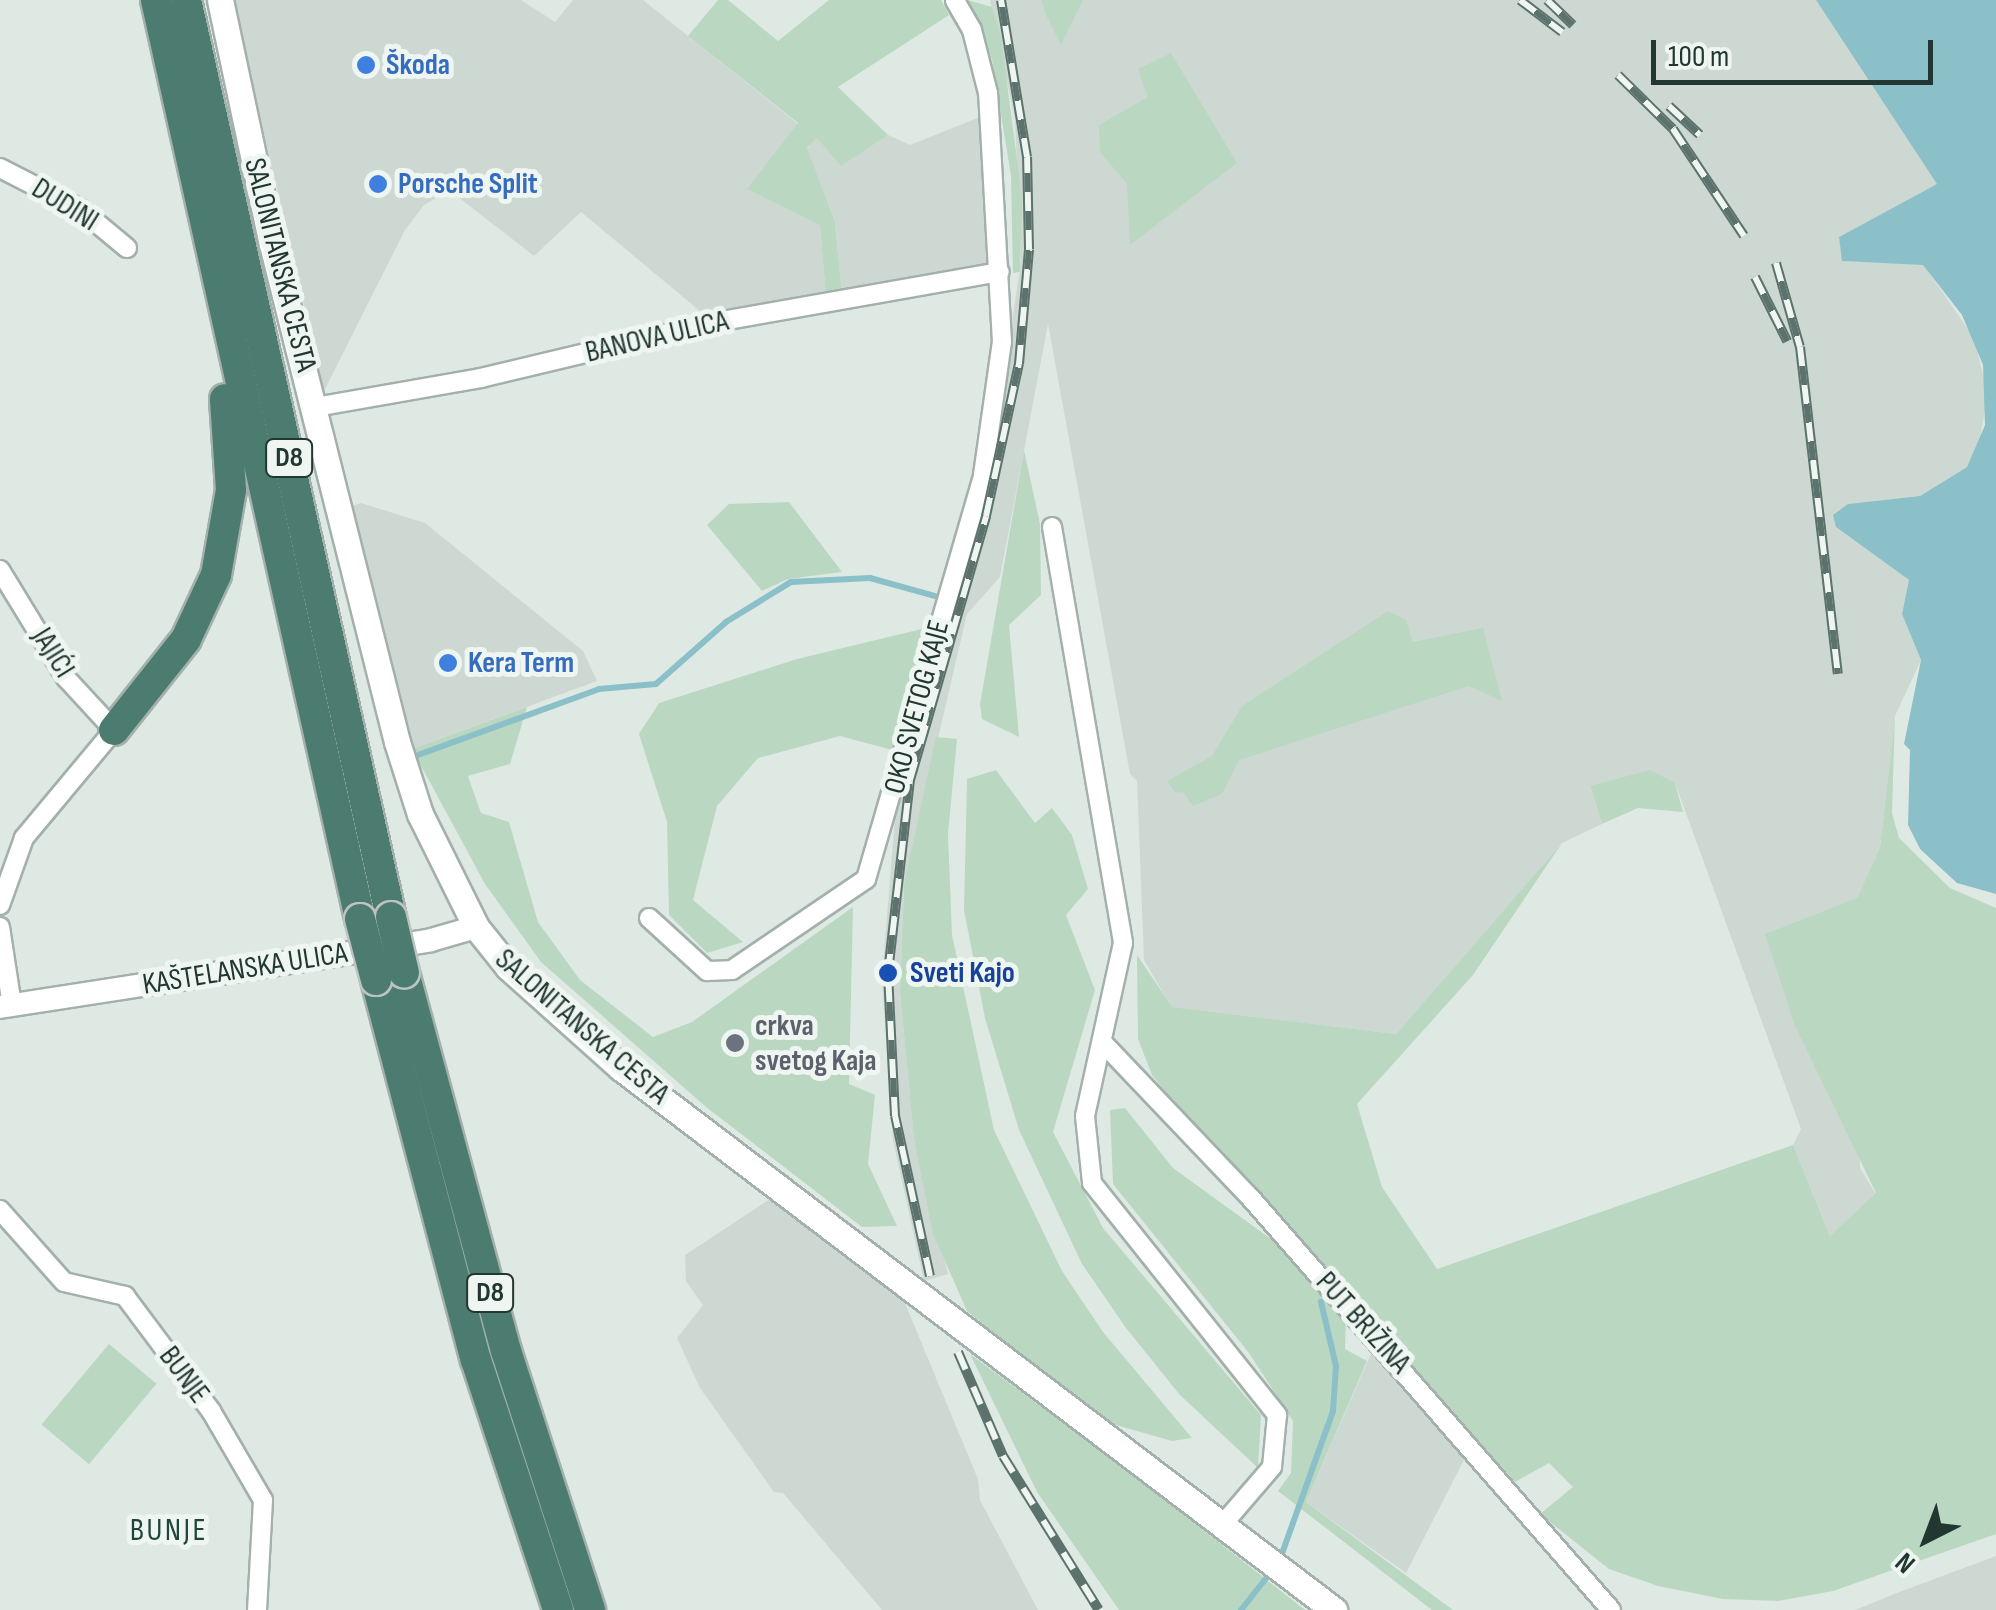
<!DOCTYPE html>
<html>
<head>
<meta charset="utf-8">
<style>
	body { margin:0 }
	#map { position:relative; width:1996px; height:1610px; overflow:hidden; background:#dfe9e4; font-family:"Sofia Sans Condensed",sans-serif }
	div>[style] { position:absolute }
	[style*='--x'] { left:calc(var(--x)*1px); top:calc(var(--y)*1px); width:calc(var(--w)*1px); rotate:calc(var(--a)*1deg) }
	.built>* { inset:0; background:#ced8d3 }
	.green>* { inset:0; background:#bad8c1; transform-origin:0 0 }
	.water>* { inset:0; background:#8cc0c8 }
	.stream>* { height:6px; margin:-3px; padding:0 3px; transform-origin:3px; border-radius:3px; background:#8cc0c8 }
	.roads { filter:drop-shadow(2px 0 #a3b0ab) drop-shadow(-2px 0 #a3b0ab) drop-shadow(0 2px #a3b0ab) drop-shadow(0 -2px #a3b0ab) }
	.minor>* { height:18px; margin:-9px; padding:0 9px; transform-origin:9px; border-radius:9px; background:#fff }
	.tertiary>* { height:22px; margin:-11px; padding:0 11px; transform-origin:11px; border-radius:11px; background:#fff }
	.secondary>* { height:25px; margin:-12.5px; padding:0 12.5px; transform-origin:12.5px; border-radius:12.5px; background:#fff }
	.trunk>* { height:30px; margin:-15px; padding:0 15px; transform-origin:15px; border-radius:15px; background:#4c7c70 }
	.rail>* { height:10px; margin-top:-5px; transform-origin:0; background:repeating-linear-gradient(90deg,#eff6f2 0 19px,#5c726c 0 38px); box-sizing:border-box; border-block:2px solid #5c726c }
	.bridges { filter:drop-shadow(2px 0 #bdc3c1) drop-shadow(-2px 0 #bdc3c1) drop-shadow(0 2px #bdc3c1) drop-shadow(0 -2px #bdc3c1) }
	.trunk-bridge>* { height:30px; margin:-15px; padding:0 15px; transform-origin:15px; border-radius:15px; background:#4c7c70 }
	.dots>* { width:28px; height:28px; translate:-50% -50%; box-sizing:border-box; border:5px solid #eff6f2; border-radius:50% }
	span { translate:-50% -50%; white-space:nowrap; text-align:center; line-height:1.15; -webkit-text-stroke:10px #eff6f2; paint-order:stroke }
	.shield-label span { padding:2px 8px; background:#eff6f2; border:2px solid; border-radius:8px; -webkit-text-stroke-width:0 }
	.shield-label { font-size:28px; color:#223731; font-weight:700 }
	.shop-label { font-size:30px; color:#366cbe; font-weight:700 }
	.left { translate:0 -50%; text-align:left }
	.street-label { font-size:30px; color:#223731 }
	.transit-label { font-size:30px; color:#164399; font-weight:700 }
	.worship-label { font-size:30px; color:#5b616d; font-weight:700 }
	.neighbourhood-label { font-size:32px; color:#20463c; letter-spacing:2.5px }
	.north { position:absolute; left:1876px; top:1490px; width:100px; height:100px; -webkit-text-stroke:8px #eff6f2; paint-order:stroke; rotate:222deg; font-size:28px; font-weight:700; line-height:40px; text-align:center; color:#223731 }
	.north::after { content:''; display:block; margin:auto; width:35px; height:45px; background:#223731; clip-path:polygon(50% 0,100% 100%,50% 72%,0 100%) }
	.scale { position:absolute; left:1651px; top:40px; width:282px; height:45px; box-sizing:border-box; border:5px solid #223731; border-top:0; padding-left:12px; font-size:30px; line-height:35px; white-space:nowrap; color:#223731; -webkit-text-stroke:8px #eff6f2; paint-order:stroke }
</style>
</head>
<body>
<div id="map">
	<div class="built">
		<i style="clip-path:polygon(233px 0,521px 0,555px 22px,573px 0,643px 0,798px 124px,820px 225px,826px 297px,701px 312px,581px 212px,534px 256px,449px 190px,424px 205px,405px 230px,324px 391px)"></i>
		<i style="clip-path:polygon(990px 0,1816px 0,1938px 184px,1839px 237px,1843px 261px,1923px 264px,1974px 338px,1988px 394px,1978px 448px,1967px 467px,1920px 496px,1848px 504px,1836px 527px,1909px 580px,1902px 614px,1921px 660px,1895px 716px,1880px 847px,1857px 898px,1860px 1168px,1876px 1194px,1830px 1236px,1793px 1145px,1801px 1129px,1675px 783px,1590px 787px,1602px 824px,1562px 843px,1396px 1034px,1171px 1007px,1144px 960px,1137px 781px,1130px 774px,1048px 324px,1000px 577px,967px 614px,904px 884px,900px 993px,914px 1139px,948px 1274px,924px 1281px,893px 1140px,882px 979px,896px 803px,990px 470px,1021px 261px,1015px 120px)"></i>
		<i style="clip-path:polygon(980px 117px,993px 266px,842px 294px,835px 222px,807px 149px,817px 137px,841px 165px,888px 135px,910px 145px)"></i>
		<i style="clip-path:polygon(361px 503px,425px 523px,583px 651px,597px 681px,412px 749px,372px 615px,349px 507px)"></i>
		<i style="clip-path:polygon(770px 1199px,902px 1296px,978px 1479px,980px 1500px,1038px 1610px,882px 1610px,783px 1493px,774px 1492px,700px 1388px,677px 1338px,703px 1305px,686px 1281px,685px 1255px)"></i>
		<i style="clip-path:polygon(1374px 1347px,1467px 1454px,1406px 1573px,1306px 1502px)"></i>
		<i style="clip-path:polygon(1996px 1556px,1996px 1610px,1855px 1610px,1902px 1591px)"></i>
	</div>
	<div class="green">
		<i style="clip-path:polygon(718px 0,728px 0,778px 41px,829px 0,941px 0,949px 15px,838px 87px,888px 135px,841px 166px,817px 138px,807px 148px,835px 222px,842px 294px,826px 297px,820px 225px,747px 189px,798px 123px,688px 36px)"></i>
		<i style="clip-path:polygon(968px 0,992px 7px,1001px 37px,1022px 198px,1020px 272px,1013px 273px,1011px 176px,992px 59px)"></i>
		<i style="clip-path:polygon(1041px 0,1083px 0,1061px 45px,1047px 17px)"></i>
		<i style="clip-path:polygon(1171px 53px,1237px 163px,1130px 245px,1127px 184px,1100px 152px,1099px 125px,1148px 97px,1138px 69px)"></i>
		<i style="clip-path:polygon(1024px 450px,1040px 524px,1041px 595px,1009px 625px,1019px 737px,982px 719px,980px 704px)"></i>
		<i style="clip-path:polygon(789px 502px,842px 572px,788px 579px,762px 591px,707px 525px,729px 504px)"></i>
		<i style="clip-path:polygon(1388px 611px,1406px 620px,1413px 642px,1483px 628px,1502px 701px,1469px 686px,1239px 760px,1222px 794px,1193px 806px,1183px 792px,1175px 793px,1167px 781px,1212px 756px,1242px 706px)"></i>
		<i style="clip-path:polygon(930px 627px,896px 751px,840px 736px,758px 758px,717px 806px,693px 900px,743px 942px,707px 953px,669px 915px,667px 822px,639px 734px,659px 703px,797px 659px)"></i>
		<i style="clip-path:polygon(527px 707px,510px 764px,468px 776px,481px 813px,509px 822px,538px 922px,580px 980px,653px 1037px,692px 1022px,853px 907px,849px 1084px,875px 1095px,868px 1164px,897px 1226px,862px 1227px,706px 1107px,541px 962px,485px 884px,412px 749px)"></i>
		<i style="clip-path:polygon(1895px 716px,1892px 813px,1899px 838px,1950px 888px,1996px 908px,1996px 1534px,1833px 1591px,1778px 1601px,1723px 1599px,1658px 1586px,1609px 1569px,1540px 1514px,1573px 1487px,1549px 1463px,1515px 1482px,1188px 1120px,1152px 1075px,1138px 1039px,1137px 955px,1172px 1007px,1396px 1034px,1562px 843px,1473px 975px,1357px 1104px,1382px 1187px,1437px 1269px,1793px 1145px,1830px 1236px,1876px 1193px,1795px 1026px,1765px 934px,1857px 898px,1880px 847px)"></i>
		<i style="clip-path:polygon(936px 737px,957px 739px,948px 834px,952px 935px,994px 1130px,1062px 1271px,1103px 1332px,1192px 1438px,1172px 1441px,1105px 1422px,967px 1311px,933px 1234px,914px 1139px,900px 993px,904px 884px)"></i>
		<i style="clip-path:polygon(996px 770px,1035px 823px,1052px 808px,1072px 835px,1088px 889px,1066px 915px,1095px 990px,1053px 1132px,1103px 1228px,1261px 1415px,1258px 1468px,1180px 1395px,1126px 1328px,1082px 1264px,1019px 1130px,985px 1018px,964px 910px,967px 779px)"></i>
		<i style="clip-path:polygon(1650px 770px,1675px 783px,1683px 812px,1638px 808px,1602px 824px,1590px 786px)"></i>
		<i style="clip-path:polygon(1125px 1108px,1173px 1168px,1275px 1242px,1346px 1319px,1345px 1349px,1367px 1361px,1306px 1502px,1453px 1610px,1432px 1610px,1278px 1491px,1291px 1473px,1293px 1421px,1249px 1353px,1113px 1184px,1110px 1110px)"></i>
		<i style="left:109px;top:1344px;width:62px;height:105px;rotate:40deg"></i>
		<i style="clip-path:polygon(970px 1354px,1128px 1471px,1305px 1610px,1119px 1610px,1037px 1492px)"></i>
	</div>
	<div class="water">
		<i style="clip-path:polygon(1816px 0,1996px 0,1996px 894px,1957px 883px,1920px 849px,1908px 825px,1910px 750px,1904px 744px,1921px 660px,1902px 614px,1909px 580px,1836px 527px,1833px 515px,1848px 504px,1920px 496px,1967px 467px,1985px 425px,1983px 365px,1962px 315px,1923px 265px,1842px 261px,1839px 237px,1937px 184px)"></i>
	</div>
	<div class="stream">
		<i style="--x:418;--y:755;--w:193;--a:-20"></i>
		<i style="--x:599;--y:689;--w:57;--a:-5"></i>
		<i style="--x:656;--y:684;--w:94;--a:-41.5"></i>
		<i style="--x:726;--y:622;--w:76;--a:-31.6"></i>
		<i style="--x:791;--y:582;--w:79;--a:-2.9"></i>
		<i style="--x:870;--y:578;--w:67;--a:15.5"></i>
		<i style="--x:1279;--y:1562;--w:160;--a:-70.3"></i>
		<i style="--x:1333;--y:1411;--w:45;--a:-86.2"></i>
		<i style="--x:1336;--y:1366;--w:66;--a:-103.2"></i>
		<i style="--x:1241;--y:1610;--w:48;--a:-51.7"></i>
	</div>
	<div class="roads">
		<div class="minor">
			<i style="--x:0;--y:168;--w:90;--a:27.1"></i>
			<i style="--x:80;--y:209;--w:61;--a:39.7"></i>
			<i style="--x:315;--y:407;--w:169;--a:-9.9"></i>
			<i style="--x:481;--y:378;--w:242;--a:-13.4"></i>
			<i style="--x:716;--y:322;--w:288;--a:-10"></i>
			<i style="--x:1052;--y:527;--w:422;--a:80.3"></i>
			<i style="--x:1123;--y:943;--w:177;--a:102.4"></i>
			<i style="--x:1085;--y:1116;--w:67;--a:84"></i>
			<i style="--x:1092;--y:1183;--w:297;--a:51.4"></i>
			<i style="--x:1277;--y:1415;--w:52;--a:95.5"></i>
			<i style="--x:1272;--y:1467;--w:75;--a:130.7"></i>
			<i style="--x:0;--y:570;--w:127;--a:58.6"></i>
			<i style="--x:66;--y:678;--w:71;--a:47.3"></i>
			<i style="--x:114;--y:730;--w:141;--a:129.8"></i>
			<i style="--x:24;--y:838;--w:71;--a:109.7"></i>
			<i style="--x:649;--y:918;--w:79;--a:42.4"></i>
			<i style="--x:707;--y:971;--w:25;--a:-2"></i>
			<i style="--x:732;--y:970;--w:162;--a:-34.2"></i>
			<i style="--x:866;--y:879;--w:421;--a:-73.8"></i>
			<i style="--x:983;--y:475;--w:134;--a:-81.9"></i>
			<i style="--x:1002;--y:342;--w:249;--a:-93.2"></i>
			<i style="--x:988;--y:93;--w:65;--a:-104.3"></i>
			<i style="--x:972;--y:30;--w:34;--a:-120"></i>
			<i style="--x:0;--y:927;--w:79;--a:81.3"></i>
			<i style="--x:1105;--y:1045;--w:209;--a:46.4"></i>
			<i style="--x:1249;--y:1196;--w:550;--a:48.83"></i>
			<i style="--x:0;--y:1210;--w:96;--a:48.4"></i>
			<i style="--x:64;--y:1282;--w:63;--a:12.9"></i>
			<i style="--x:125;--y:1296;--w:144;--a:53.2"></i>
			<i style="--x:211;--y:1411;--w:103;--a:59.7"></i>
			<i style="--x:263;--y:1500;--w:110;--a:93.1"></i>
		</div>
		<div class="tertiary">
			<i style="--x:0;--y:1007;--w:436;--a:-8.8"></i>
			<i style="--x:431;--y:940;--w:47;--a:-16.1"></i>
		</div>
		<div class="secondary">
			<i style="--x:220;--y:0;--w:249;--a:78"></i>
			<i style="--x:272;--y:244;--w:513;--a:75.91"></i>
			<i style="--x:397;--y:742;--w:76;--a:72.3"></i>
			<i style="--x:420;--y:814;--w:126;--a:63.6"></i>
			<i style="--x:476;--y:927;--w:51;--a:51.3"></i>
			<i style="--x:508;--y:967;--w:152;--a:41.8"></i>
			<i style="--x:621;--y:1068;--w:896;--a:37.24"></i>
		</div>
		<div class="trunk">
			<i style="--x:156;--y:0;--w:941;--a:77.48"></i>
			<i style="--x:186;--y:0;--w:940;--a:77.4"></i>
			<i style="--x:114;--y:730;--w:116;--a:-51.6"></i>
			<i style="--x:186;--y:639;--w:71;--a:-64.9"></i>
			<i style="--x:216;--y:575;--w:86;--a:-80"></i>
			<i style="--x:231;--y:490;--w:91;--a:-93.8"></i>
			<i style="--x:404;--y:973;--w:392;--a:74.9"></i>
			<i style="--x:506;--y:1351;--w:272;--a:72"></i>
			<i style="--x:376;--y:980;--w:393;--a:75.3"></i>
			<i style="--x:476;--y:1360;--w:263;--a:71.8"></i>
		</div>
	</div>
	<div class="rail">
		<i style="--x:1520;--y:0;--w:53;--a:37.3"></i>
		<i style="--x:1547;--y:0;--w:36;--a:44"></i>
		<i style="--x:1618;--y:75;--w:77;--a:44.5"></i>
		<i style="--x:1673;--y:129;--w:128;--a:56.4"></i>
		<i style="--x:1669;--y:106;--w:42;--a:43.1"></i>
		<i style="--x:1776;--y:263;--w:87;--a:74.1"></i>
		<i style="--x:1800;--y:347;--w:329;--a:83.4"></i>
		<i style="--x:1755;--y:277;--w:72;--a:63.4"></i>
		<i style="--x:930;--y:1276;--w:164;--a:-102.3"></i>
		<i style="--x:895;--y:1116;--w:143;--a:-92.8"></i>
		<i style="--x:888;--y:973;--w:194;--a:-83.5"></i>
		<i style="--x:910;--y:780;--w:275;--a:-73.9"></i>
		<i style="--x:986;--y:516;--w:156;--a:-77.8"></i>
		<i style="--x:1019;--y:364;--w:115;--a:-85"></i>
		<i style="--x:1029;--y:249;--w:92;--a:-91.2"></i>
		<i style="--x:1027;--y:157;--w:159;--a:-99.4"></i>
		<i style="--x:958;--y:1352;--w:113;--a:66.6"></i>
		<i style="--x:1003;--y:1456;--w:181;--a:58.1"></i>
	</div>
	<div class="bridges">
		<div class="trunk-bridge">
			<i style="--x:391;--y:917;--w:57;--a:76.9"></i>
			<i style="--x:360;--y:919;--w:63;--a:75.3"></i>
		</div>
	</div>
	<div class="dots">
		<i style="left:366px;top:65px;background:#3f7fe0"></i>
		<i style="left:378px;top:184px;background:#3f7fe0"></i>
		<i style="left:448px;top:663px;background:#3f7fe0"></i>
		<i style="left:888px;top:973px;background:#1a4fb4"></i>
		<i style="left:735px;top:1043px;background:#6b7280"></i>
	</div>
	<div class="shield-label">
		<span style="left:289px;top:458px">D8</span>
		<span style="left:490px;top:1293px">D8</span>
	</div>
	<div class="shop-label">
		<span class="left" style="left:386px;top:65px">Škoda</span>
		<span class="left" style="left:398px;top:184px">Porsche Split</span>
		<span class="left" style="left:468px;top:663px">Kera Term</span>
	</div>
	<div class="street-label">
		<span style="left:65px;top:205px;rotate:32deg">DUDINI</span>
		<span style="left:280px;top:265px;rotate:76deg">SALONITANSKA CESTA</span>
		<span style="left:657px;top:337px;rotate:-13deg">BANOVA ULICA</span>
		<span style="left:53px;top:653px;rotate:58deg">JAJIĆI</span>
		<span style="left:917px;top:707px;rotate:-75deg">OKO SVETOG KAJE</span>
		<span style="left:245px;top:969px;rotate:-9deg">KAŠTELANSKA ULICA</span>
		<span style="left:582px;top:1027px;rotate:41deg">SALONITANSKA CESTA</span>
		<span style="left:1363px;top:1323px;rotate:48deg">PUT BRIŽINA</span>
		<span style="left:184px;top:1375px;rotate:53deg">BUNJE</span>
	</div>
	<div class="transit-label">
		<span class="left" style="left:910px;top:973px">Sveti Kajo</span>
	</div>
	<div class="worship-label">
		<span class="left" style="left:755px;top:1043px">crkva<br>svetog Kaja</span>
	</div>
	<div class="neighbourhood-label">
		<span style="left:169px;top:1531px">BUNJE</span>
	</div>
	<div class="north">N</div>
	<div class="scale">100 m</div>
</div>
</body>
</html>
